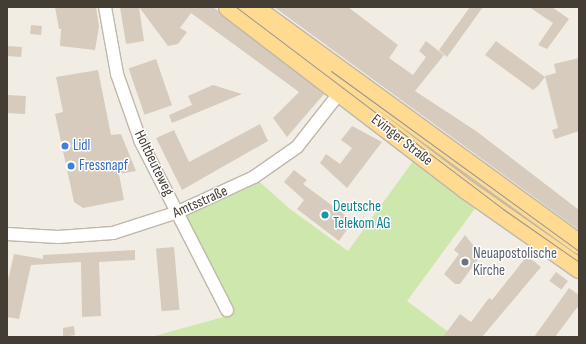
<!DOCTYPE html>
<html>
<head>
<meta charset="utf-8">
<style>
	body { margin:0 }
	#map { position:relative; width:586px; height:344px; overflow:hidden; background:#f2ede4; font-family:"Sofia Sans Condensed",sans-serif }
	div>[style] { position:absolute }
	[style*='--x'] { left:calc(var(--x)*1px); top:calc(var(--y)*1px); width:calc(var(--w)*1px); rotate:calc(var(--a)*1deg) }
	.green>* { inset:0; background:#cee7ac }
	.building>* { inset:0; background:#d6cbbc; transform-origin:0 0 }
	.roads { filter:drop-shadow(1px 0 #c0b7aa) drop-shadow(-1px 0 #c0b7aa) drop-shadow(0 1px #c0b7aa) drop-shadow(0 -1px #c0b7aa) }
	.minor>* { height:12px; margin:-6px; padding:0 6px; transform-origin:6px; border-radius:6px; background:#fff }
	.primary>* { height:19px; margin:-9.5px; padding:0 9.5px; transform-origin:9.5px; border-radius:9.5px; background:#fedb91 }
	.tram>* { height:1px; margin:-0.5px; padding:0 0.5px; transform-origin:0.5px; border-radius:0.5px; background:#949494 }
	.dots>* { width:11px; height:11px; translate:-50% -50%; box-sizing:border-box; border:2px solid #fff; border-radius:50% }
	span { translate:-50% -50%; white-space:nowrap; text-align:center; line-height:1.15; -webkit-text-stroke:3px #fff; paint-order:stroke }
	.street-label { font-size:15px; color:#443d34 }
	.shop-label { font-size:15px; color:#366cbe }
	.left { translate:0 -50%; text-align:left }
	.culture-label { font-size:15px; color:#0d838f }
	.worship-label { font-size:15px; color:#5b616d }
	.frame { position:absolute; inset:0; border:8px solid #443d34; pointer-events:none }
</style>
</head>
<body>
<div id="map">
	<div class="green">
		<i style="clip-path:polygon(416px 157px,479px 203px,407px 301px,455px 337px,151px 337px,227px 316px,178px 212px,254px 177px,290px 209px,348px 251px)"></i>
	</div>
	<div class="building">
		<i style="clip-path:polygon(55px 7px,96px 7px,99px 27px,95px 50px,60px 46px,61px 29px,59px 29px)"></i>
		<i style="clip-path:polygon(120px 7px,213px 7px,324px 94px,287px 137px,273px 118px,299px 92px,191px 13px,180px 28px,187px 32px,178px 44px,168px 46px,139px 7px,144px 41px,126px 44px)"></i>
		<i style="clip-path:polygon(274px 7px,348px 7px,398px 45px,389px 58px,413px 75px,426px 57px,419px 51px,426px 41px,444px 55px,415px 91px,476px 131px,579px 210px,579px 230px)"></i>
		<i style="clip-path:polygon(470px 7px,483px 7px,447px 57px,439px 50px)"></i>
		<i style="clip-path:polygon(529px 7px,552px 7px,569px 19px,547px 49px,538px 45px,553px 23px)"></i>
		<i style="left:31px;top:25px;width:11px;height:9px;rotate:5deg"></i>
		<i style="clip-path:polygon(496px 41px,545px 77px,538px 86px,533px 90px,485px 55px)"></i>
		<i style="left:7px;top:46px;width:15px;height:10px;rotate:4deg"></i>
		<i style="clip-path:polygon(579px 58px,579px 131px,555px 139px,552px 130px,558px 128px,545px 76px,556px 73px,554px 64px)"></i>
		<i style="left:156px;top:59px;width:49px;height:29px;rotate:71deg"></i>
		<i style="clip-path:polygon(98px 70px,111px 135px,121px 134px,136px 171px,119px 174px,124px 200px,83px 208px,74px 202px,55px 114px,63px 112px,56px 77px)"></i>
		<i style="clip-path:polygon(213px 85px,242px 94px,172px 123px,169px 115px,192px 105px,188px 96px)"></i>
		<i style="left:7px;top:95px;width:19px;height:18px;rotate:3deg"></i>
		<i style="clip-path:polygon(260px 124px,268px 141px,182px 190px,156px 138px,174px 130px,189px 162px)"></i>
		<i style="clip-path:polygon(352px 126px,382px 142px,347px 188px,320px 163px,326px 154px,340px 164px,352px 148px,341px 140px)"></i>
		<i style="clip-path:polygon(294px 170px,307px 180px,303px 184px,353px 221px,339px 241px,297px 209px,304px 200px,284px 182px)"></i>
		<i style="clip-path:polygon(465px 235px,481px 255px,460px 284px,455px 284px,444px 274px,459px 254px,454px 250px)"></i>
		<i style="left:174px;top:247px;width:63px;height:18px;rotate:85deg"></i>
		<i style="clip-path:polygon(135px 250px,135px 260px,99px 262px,101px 316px,82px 317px,81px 262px,31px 265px,19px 319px,7px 317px,7px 285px,14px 254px,43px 259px,43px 255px)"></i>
		<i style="clip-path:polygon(527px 256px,541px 267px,482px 337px,443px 337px,460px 314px,471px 322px,489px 298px,492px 300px)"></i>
		<i style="left:556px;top:272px;width:15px;height:11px;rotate:37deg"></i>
		<i style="clip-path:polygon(569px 288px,579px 295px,579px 305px,555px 337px,534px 337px)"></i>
		<i style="clip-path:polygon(74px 326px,75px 335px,63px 337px,63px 328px)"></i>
	</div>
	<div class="roads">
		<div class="minor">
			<i style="--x:105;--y:7;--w:68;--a:79.8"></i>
			<i style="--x:117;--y:74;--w:72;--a:70.6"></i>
			<i style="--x:141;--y:142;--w:189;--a:62.9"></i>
			<i style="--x:7;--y:234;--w:51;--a:3.4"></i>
			<i style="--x:58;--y:237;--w:55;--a:-4.2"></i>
			<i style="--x:113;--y:233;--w:68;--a:-17.9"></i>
			<i style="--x:178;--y:212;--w:84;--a:-24.7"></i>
			<i style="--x:254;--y:177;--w:52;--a:-34.9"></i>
			<i style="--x:297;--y:147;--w:76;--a:-51.9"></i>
		</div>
		<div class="primary">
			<i style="--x:228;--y:7;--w:300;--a:37.4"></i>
			<i style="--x:466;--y:189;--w:138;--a:35"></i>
			<i style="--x:253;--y:7;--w:403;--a:36"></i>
		</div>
	</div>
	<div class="tram">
		<i style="--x:236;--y:7;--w:335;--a:37.1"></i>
		<i style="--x:503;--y:209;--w:93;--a:34.9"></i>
		<i style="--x:331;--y:71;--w:306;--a:36"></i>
	</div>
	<div class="dots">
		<i style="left:65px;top:146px;background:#3f7fe0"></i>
		<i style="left:71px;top:166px;background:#3f7fe0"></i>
		<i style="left:325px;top:215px;background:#0f9aa8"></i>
		<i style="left:465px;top:262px;background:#6b7280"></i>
	</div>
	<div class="street-label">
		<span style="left:402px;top:140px;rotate:38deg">Evinger Straße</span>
		<span style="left:154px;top:163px;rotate:64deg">Holtbeuteweg</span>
		<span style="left:200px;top:202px;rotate:-24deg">Amtsstraße</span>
	</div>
	<div class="shop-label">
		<span class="left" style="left:73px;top:146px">Lidl</span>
		<span class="left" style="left:79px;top:166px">Fressnapf</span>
	</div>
	<div class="culture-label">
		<span class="left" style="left:333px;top:215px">Deutsche<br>Telekom AG</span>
	</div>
	<div class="worship-label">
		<span class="left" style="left:473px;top:262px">Neuapostolische<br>Kirche</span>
	</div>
	<div class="frame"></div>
</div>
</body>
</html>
